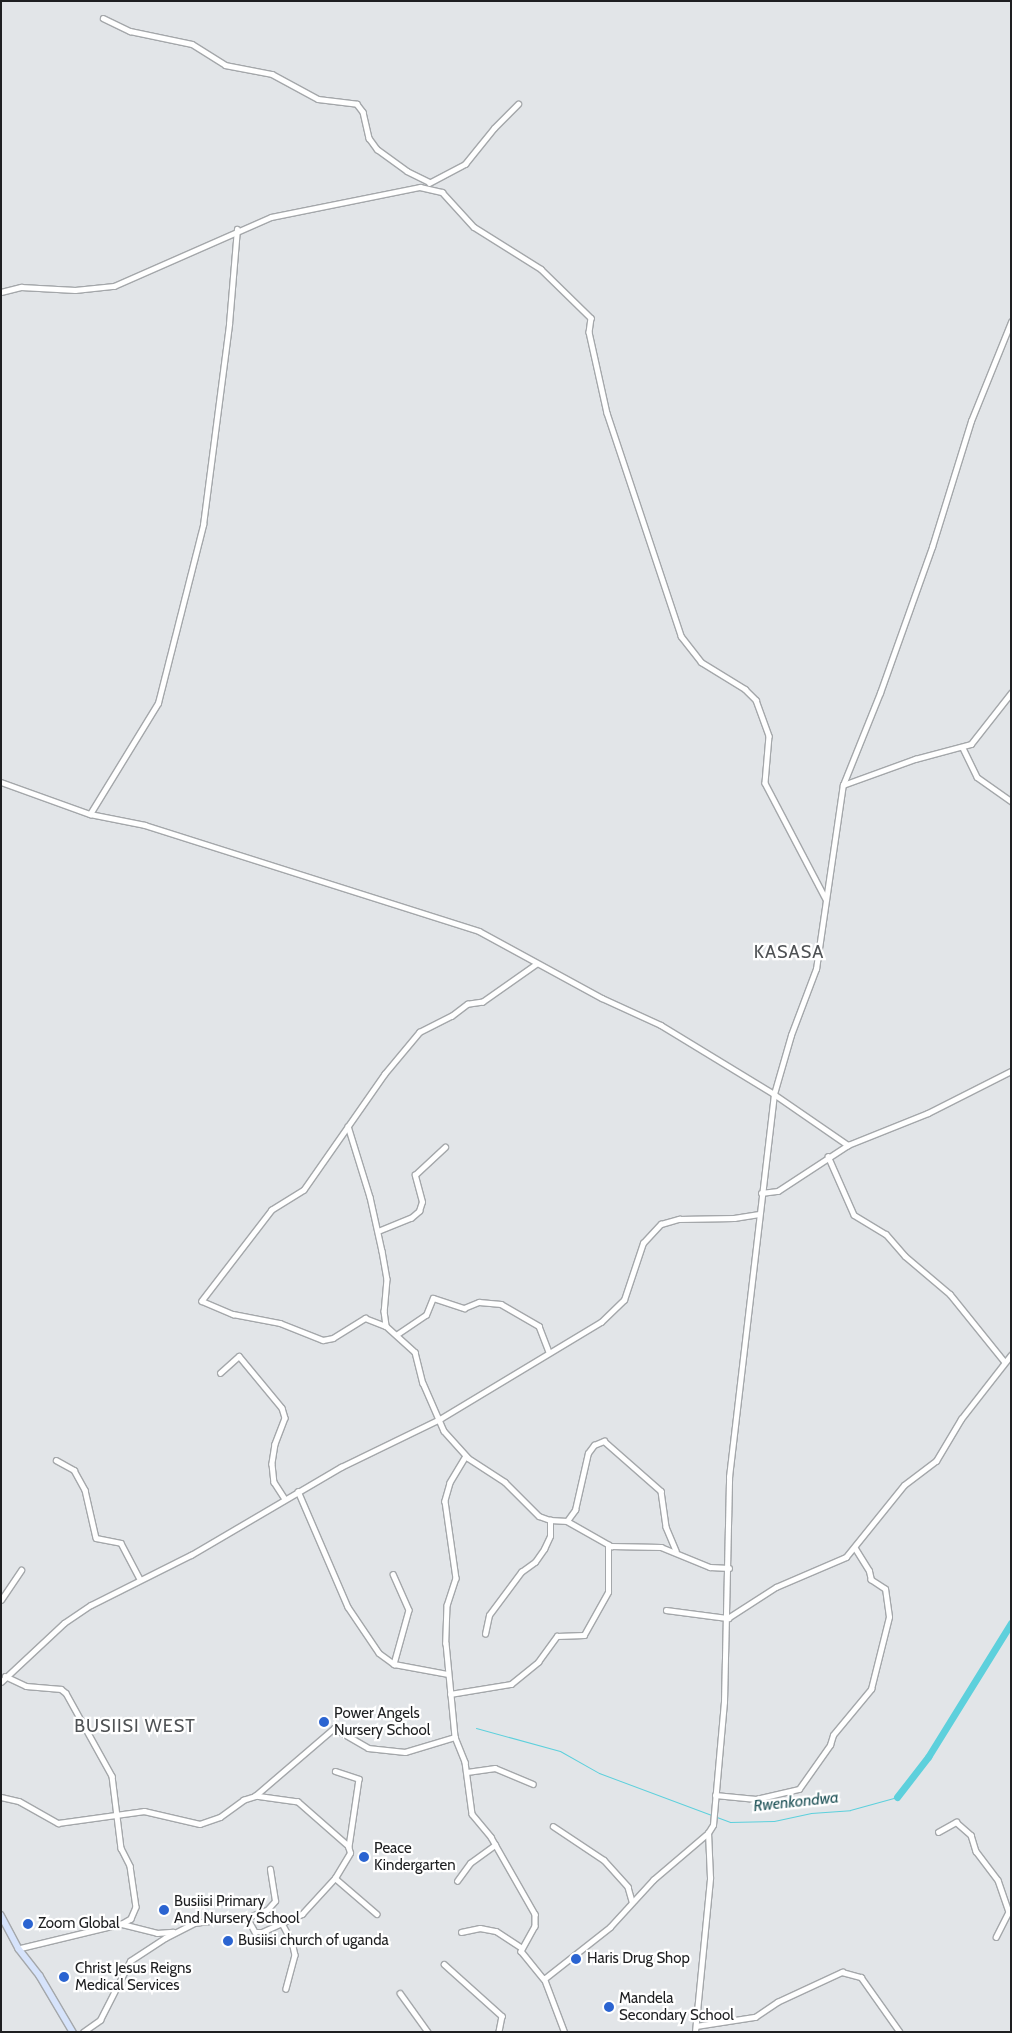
<!DOCTYPE html>
<html>
<head>
<meta charset="utf-8">
<style>
	body { margin:0 }
	#map { position:relative; width:1012px; height:2033px; overflow:hidden; background:#e2e5e8; font-family:Cabin,sans-serif }
	div>[style] { position:absolute }
	[style*='--x'] { left:calc(var(--x)*1px); top:calc(var(--y)*1px); width:calc(var(--w)*1px); rotate:calc(var(--a)*1deg) }
	.stream>* { height:1px; margin:-0.5px; padding:0 0.5px; transform-origin:0.5px; border-radius:0.5px; background:#5dd0dc }
	.river>* { height:7px; margin:-3.5px; padding:0 3.5px; transform-origin:3.5px; border-radius:3.5px; background:#5dd0dc }
	.roads { filter:drop-shadow(1px 0 #a4a7aa) drop-shadow(-1px 0 #a4a7aa) drop-shadow(0 1px #a4a7aa) drop-shadow(0 -1px #a4a7aa) }
	.minor>* { height:4.5px; margin:-2.25px; padding:0 2.25px; transform-origin:2.25px; border-radius:2.25px; background:#fff }
	.major>* { height:5.5px; margin:-2.75px; padding:0 2.75px; transform-origin:2.75px; border-radius:2.75px; background:#d6e3fb }
	.dots>* { width:14px; height:14px; translate:-50% -50%; box-sizing:border-box; border:2px solid #fff; border-radius:50% }
	span { translate:-50% -50%; white-space:nowrap; text-align:center; line-height:1.15; -webkit-text-stroke:4.5px #fff; paint-order:stroke }
	.poi-label { font-size:15px; color:#1e1f21 }
	.left { translate:0 -50%; text-align:left }
	.water-label { font-size:16px; color:#205358; font-style:italic }
	.quarter-label { font-size:18px; color:#4f5255; letter-spacing:1px }
	.frame { position:absolute; inset:0; border:2px solid #1e1f21; pointer-events:none }
</style>
</head>
<body>
<div id="map">
	<div class="stream">
		<i style="--x:476;--y:1728;--w:87;--a:15.3"></i>
		<i style="--x:560;--y:1751;--w:45;--a:29.4"></i>
		<i style="--x:599;--y:1773;--w:140;--a:20.5"></i>
		<i style="--x:730;--y:1822;--w:44;--a:-1.3"></i>
		<i style="--x:774;--y:1821;--w:38;--a:-12"></i>
		<i style="--x:811;--y:1813;--w:39;--a:-4"></i>
		<i style="--x:850;--y:1810;--w:49;--a:-15.5"></i>
	</div>
	<div class="river">
		<i style="--x:897;--y:1797;--w:51;--a:-52.2"></i>
		<i style="--x:928;--y:1757;--w:158;--a:-58.2"></i>
	</div>
	<div class="roads">
		<div class="minor">
			<i style="--x:103;--y:18;--w:30;--a:26"></i>
			<i style="--x:130;--y:31;--w:63;--a:11.8"></i>
			<i style="--x:192;--y:44;--w:39;--a:32"></i>
			<i style="--x:225;--y:65;--w:48;--a:10.8"></i>
			<i style="--x:272;--y:74;--w:52;--a:28.5"></i>
			<i style="--x:318;--y:99;--w:39;--a:7"></i>
			<i style="--x:357;--y:104;--w:10;--a:53"></i>
			<i style="--x:363;--y:112;--w:27;--a:77"></i>
			<i style="--x:369;--y:138;--w:14;--a:54"></i>
			<i style="--x:377;--y:149;--w:37;--a:36"></i>
			<i style="--x:407;--y:171;--w:25;--a:26"></i>
			<i style="--x:429;--y:183;--w:41;--a:-27.8"></i>
			<i style="--x:465;--y:164;--w:46;--a:-51.1"></i>
			<i style="--x:494;--y:128;--w:34;--a:-45"></i>
			<i style="--x:1;--y:292;--w:21;--a:-14"></i>
			<i style="--x:21;--y:287;--w:54;--a:3.2"></i>
			<i style="--x:75;--y:290;--w:39;--a:-6"></i>
			<i style="--x:114;--y:286;--w:171;--a:-23.7"></i>
			<i style="--x:271;--y:217;--w:152;--a:-11.4"></i>
			<i style="--x:420;--y:187;--w:23;--a:13"></i>
			<i style="--x:442;--y:192;--w:47;--a:47.6"></i>
			<i style="--x:474;--y:227;--w:79;--a:32.1"></i>
			<i style="--x:541;--y:269;--w:70;--a:44.4"></i>
			<i style="--x:591;--y:318;--w:14;--a:98"></i>
			<i style="--x:589;--y:332;--w:83;--a:77.5"></i>
			<i style="--x:607;--y:413;--w:235;--a:71.6"></i>
			<i style="--x:681;--y:636;--w:33;--a:52"></i>
			<i style="--x:701;--y:662;--w:52;--a:31.5"></i>
			<i style="--x:745;--y:689;--w:16;--a:45"></i>
			<i style="--x:756;--y:700;--w:38;--a:70"></i>
			<i style="--x:769;--y:736;--w:47;--a:94.9"></i>
			<i style="--x:765;--y:783;--w:131;--a:62.3"></i>
			<i style="--x:963;--y:748;--w:32;--a:64"></i>
			<i style="--x:977;--y:777;--w:42;--a:35.2"></i>
			<i style="--x:1;--y:782;--w:95;--a:19.8"></i>
			<i style="--x:90;--y:814;--w:56;--a:11.3"></i>
			<i style="--x:145;--y:825;--w:350;--a:17.6"></i>
			<i style="--x:479;--y:931;--w:140;--a:28.6"></i>
			<i style="--x:602;--y:998;--w:65;--a:24.6"></i>
			<i style="--x:661;--y:1025;--w:132;--a:31.4"></i>
			<i style="--x:774;--y:1094;--w:90;--a:34.6"></i>
			<i style="--x:843;--y:785;--w:77;--a:-19.9"></i>
			<i style="--x:915;--y:759;--w:58;--a:-15"></i>
			<i style="--x:971;--y:744;--w:65;--a:-51.9"></i>
			<i style="--x:90;--y:814;--w:130;--a:-58.5"></i>
			<i style="--x:158;--y:703;--w:184;--a:-75.8"></i>
			<i style="--x:203;--y:525;--w:203;--a:-82.6"></i>
			<i style="--x:229;--y:324;--w:95;--a:-85.2"></i>
			<i style="--x:537;--y:964;--w:66;--a:144.9"></i>
			<i style="--x:483;--y:1002;--w:15;--a:172"></i>
			<i style="--x:468;--y:1004;--w:20;--a:143"></i>
			<i style="--x:452;--y:1016;--w:36;--a:153"></i>
			<i style="--x:420;--y:1032;--w:55;--a:129.8"></i>
			<i style="--x:385;--y:1074;--w:141;--a:124.9"></i>
			<i style="--x:304;--y:1190;--w:38;--a:148"></i>
			<i style="--x:272;--y:1210;--w:115;--a:127.6"></i>
			<i style="--x:202;--y:1301;--w:34;--a:23"></i>
			<i style="--x:233;--y:1314;--w:48;--a:10.8"></i>
			<i style="--x:280;--y:1323;--w:46;--a:21.6"></i>
			<i style="--x:323;--y:1340;--w:10;--a:-11"></i>
			<i style="--x:333;--y:1338;--w:38;--a:-32"></i>
			<i style="--x:365;--y:1318;--w:22;--a:21"></i>
			<i style="--x:386;--y:1326;--w:39;--a:42"></i>
			<i style="--x:415;--y:1352;--w:32;--a:76"></i>
			<i style="--x:423;--y:1383;--w:52;--a:66.4"></i>
			<i style="--x:444;--y:1431;--w:36;--a:48"></i>
			<i style="--x:468;--y:1458;--w:44;--a:33"></i>
			<i style="--x:505;--y:1482;--w:48;--a:45"></i>
			<i style="--x:539;--y:1516;--w:12;--a:20"></i>
			<i style="--x:550;--y:1520;--w:17;--a:3"></i>
			<i style="--x:567;--y:1521;--w:51;--a:29.6"></i>
			<i style="--x:611;--y:1546;--w:50;--a:1.1"></i>
			<i style="--x:661;--y:1547;--w:53;--a:22.2"></i>
			<i style="--x:710;--y:1567;--w:19;--a:3"></i>
			<i style="--x:348;--y:1126;--w:74;--a:72.8"></i>
			<i style="--x:370;--y:1197;--w:55;--a:77.5"></i>
			<i style="--x:382;--y:1251;--w:28;--a:80"></i>
			<i style="--x:387;--y:1279;--w:32;--a:95"></i>
			<i style="--x:384;--y:1311;--w:15;--a:82"></i>
			<i style="--x:828;--y:1156;--w:64;--a:66.2"></i>
			<i style="--x:854;--y:1215;--w:37;--a:31"></i>
			<i style="--x:886;--y:1234;--w:29;--a:49"></i>
			<i style="--x:905;--y:1256;--w:59;--a:40.2"></i>
			<i style="--x:950;--y:1294;--w:86;--a:51.1"></i>
			<i style="--x:761;--y:1193;--w:17;--a:-7"></i>
			<i style="--x:778;--y:1191;--w:84;--a:-33.3"></i>
			<i style="--x:848;--y:1145;--w:86;--a:-21.8"></i>
			<i style="--x:928;--y:1113;--w:93;--a:-26.8"></i>
			<i style="--x:378;--y:1231;--w:35;--a:-22"></i>
			<i style="--x:411;--y:1218;--w:11;--a:-41"></i>
			<i style="--x:419;--y:1211;--w:9;--a:-72"></i>
			<i style="--x:422;--y:1202;--w:28;--a:-105"></i>
			<i style="--x:415;--y:1175;--w:41;--a:-43"></i>
			<i style="--x:396;--y:1335;--w:36;--a:-34"></i>
			<i style="--x:426;--y:1315;--w:18;--a:-68"></i>
			<i style="--x:433;--y:1298;--w:33;--a:18"></i>
			<i style="--x:464;--y:1308;--w:16;--a:-22"></i>
			<i style="--x:479;--y:1302;--w:22;--a:5"></i>
			<i style="--x:501;--y:1304;--w:44;--a:30.1"></i>
			<i style="--x:539;--y:1326;--w:28;--a:69"></i>
			<i style="--x:220;--y:1373;--w:25;--a:-42"></i>
			<i style="--x:239;--y:1356;--w:67;--a:50.4"></i>
			<i style="--x:282;--y:1408;--w:10;--a:73"></i>
			<i style="--x:285;--y:1418;--w:28;--a:111"></i>
			<i style="--x:275;--y:1444;--w:20;--a:99"></i>
			<i style="--x:272;--y:1464;--w:18;--a:84"></i>
			<i style="--x:274;--y:1482;--w:20;--a:57"></i>
			<i style="--x:466;--y:1456;--w:31;--a:121"></i>
			<i style="--x:450;--y:1483;--w:19;--a:106"></i>
			<i style="--x:445;--y:1501;--w:78;--a:81.9"></i>
			<i style="--x:456;--y:1578;--w:28;--a:108"></i>
			<i style="--x:447;--y:1605;--w:38;--a:92"></i>
			<i style="--x:446;--y:1643;--w:94;--a:84.5"></i>
			<i style="--x:455;--y:1737;--w:27;--a:68"></i>
			<i style="--x:465;--y:1762;--w:52;--a:82.3"></i>
			<i style="--x:472;--y:1814;--w:30;--a:50"></i>
			<i style="--x:491;--y:1837;--w:89;--a:60.3"></i>
			<i style="--x:535;--y:1914;--w:12;--a:90"></i>
			<i style="--x:535;--y:1926;--w:29;--a:119"></i>
			<i style="--x:521;--y:1951;--w:36;--a:51"></i>
			<i style="--x:56;--y:1460;--w:21;--a:29"></i>
			<i style="--x:74;--y:1470;--w:23;--a:61"></i>
			<i style="--x:85;--y:1490;--w:49;--a:77.1"></i>
			<i style="--x:96;--y:1538;--w:25;--a:11"></i>
			<i style="--x:121;--y:1543;--w:41;--a:62.2"></i>
			<i style="--x:298;--y:1491;--w:126;--a:66.7"></i>
			<i style="--x:348;--y:1607;--w:55;--a:56"></i>
			<i style="--x:379;--y:1653;--w:19;--a:36"></i>
			<i style="--x:394;--y:1664;--w:55;--a:10.5"></i>
			<i style="--x:567;--y:1521;--w:14;--a:-54"></i>
			<i style="--x:575;--y:1510;--w:58;--a:-77.2"></i>
			<i style="--x:588;--y:1453;--w:10;--a:-53"></i>
			<i style="--x:594;--y:1445;--w:11;--a:-22"></i>
			<i style="--x:604;--y:1441;--w:76;--a:41.3"></i>
			<i style="--x:661;--y:1491;--w:36;--a:82"></i>
			<i style="--x:666;--y:1527;--w:26;--a:67"></i>
			<i style="--x:393;--y:1574;--w:39;--a:66"></i>
			<i style="--x:409;--y:1610;--w:56;--a:105.5"></i>
			<i style="--x:1;--y:1600;--w:36;--a:-56"></i>
			<i style="--x:666;--y:1610;--w:63;--a:7.4"></i>
			<i style="--x:728;--y:1618;--w:57;--a:-32.9"></i>
			<i style="--x:776;--y:1587;--w:76;--a:-23.2"></i>
			<i style="--x:846;--y:1557;--w:92;--a:-51.1"></i>
			<i style="--x:904;--y:1485;--w:40;--a:-37"></i>
			<i style="--x:936;--y:1461;--w:49;--a:-59.2"></i>
			<i style="--x:961;--y:1419;--w:81;--a:-52"></i>
			<i style="--x:485;--y:1634;--w:19;--a:-78"></i>
			<i style="--x:489;--y:1615;--w:54;--a:-53.3"></i>
			<i style="--x:521;--y:1572;--w:17;--a:-36"></i>
			<i style="--x:535;--y:1562;--w:16;--a:-55"></i>
			<i style="--x:544;--y:1549;--w:14;--a:-65"></i>
			<i style="--x:550;--y:1536;--w:16;--a:-90"></i>
			<i style="--x:5;--y:1676;--w:23;--a:25"></i>
			<i style="--x:26;--y:1686;--w:35;--a:5"></i>
			<i style="--x:61;--y:1689;--w:6;--a:39"></i>
			<i style="--x:66;--y:1693;--w:95;--a:61"></i>
			<i style="--x:112;--y:1776;--w:73;--a:82.9"></i>
			<i style="--x:121;--y:1848;--w:20;--a:63"></i>
			<i style="--x:130;--y:1866;--w:41;--a:81.7"></i>
			<i style="--x:136;--y:1907;--w:13;--a:113"></i>
			<i style="--x:131;--y:1919;--w:10;--a:151"></i>
			<i style="--x:122;--y:1924;--w:106;--a:166.4"></i>
			<i style="--x:1;--y:1682;--w:86;--a:-43.1"></i>
			<i style="--x:64;--y:1623;--w:32;--a:-34"></i>
			<i style="--x:91;--y:1605;--w:112;--a:-26.6"></i>
			<i style="--x:191;--y:1555;--w:174;--a:-30.4"></i>
			<i style="--x:341;--y:1467;--w:110;--a:-25.9"></i>
			<i style="--x:440;--y:1419;--w:188;--a:-31.1"></i>
			<i style="--x:601;--y:1322;--w:32;--a:-44"></i>
			<i style="--x:624;--y:1300;--w:60;--a:-71.6"></i>
			<i style="--x:643;--y:1243;--w:26;--a:-47"></i>
			<i style="--x:661;--y:1224;--w:19;--a:-16"></i>
			<i style="--x:679;--y:1219;--w:55;--a:-1"></i>
			<i style="--x:734;--y:1218;--w:25;--a:-9"></i>
			<i style="--x:450;--y:1694;--w:62;--a:-9.3"></i>
			<i style="--x:511;--y:1684;--w:35;--a:-39"></i>
			<i style="--x:538;--y:1662;--w:32;--a:-54"></i>
			<i style="--x:557;--y:1636;--w:27;--a:-2"></i>
			<i style="--x:584;--y:1635;--w:49;--a:-60.8"></i>
			<i style="--x:608;--y:1592;--w:47;--a:-90"></i>
			<i style="--x:335;--y:1771;--w:25;--a:18"></i>
			<i style="--x:359;--y:1779;--w:69;--a:98.4"></i>
			<i style="--x:467;--y:1772;--w:28;--a:-8"></i>
			<i style="--x:495;--y:1768;--w:41;--a:22.8"></i>
			<i style="--x:715;--y:1795;--w:41;--a:5.6"></i>
			<i style="--x:756;--y:1799;--w:44;--a:-13.1"></i>
			<i style="--x:799;--y:1789;--w:54;--a:-54.8"></i>
			<i style="--x:830;--y:1745;--w:10;--a:-73"></i>
			<i style="--x:833;--y:1735;--w:60;--a:-50.4"></i>
			<i style="--x:871;--y:1689;--w:74;--a:-76"></i>
			<i style="--x:889;--y:1617;--w:28;--a:-98"></i>
			<i style="--x:885;--y:1589;--w:17;--a:-147"></i>
			<i style="--x:871;--y:1580;--w:9;--a:-103"></i>
			<i style="--x:869;--y:1571;--w:26;--a:-122"></i>
			<i style="--x:1;--y:1797;--w:18;--a:13"></i>
			<i style="--x:19;--y:1801;--w:45;--a:29.4"></i>
			<i style="--x:58;--y:1823;--w:87;--a:-7.9"></i>
			<i style="--x:144;--y:1811;--w:57;--a:13.1"></i>
			<i style="--x:200;--y:1824;--w:21;--a:-19"></i>
			<i style="--x:220;--y:1817;--w:29;--a:-36"></i>
			<i style="--x:243;--y:1800;--w:13;--a:-18"></i>
			<i style="--x:255;--y:1796;--w:104;--a:-40.7"></i>
			<i style="--x:334;--y:1728;--w:39;--a:30"></i>
			<i style="--x:368;--y:1748;--w:37;--a:6"></i>
			<i style="--x:405;--y:1752;--w:52;--a:-16.7"></i>
			<i style="--x:553;--y:1826;--w:61;--a:33.7"></i>
			<i style="--x:604;--y:1860;--w:36;--a:48"></i>
			<i style="--x:628;--y:1887;--w:15;--a:74"></i>
			<i style="--x:938;--y:1832;--w:21;--a:-29"></i>
			<i style="--x:956;--y:1822;--w:20;--a:41"></i>
			<i style="--x:971;--y:1835;--w:17;--a:73"></i>
			<i style="--x:976;--y:1851;--w:36;--a:53"></i>
			<i style="--x:998;--y:1880;--w:34;--a:71"></i>
			<i style="--x:1009;--y:1912;--w:28;--a:117"></i>
			<i style="--x:335;--y:1878;--w:55;--a:40.6"></i>
			<i style="--x:457;--y:1881;--w:22;--a:-54"></i>
			<i style="--x:470;--y:1863;--w:31;--a:-36"></i>
			<i style="--x:246;--y:1918;--w:22;--a:-21"></i>
			<i style="--x:267;--y:1910;--w:12;--a:-48"></i>
			<i style="--x:275;--y:1901;--w:32;--a:-99"></i>
			<i style="--x:122;--y:1924;--w:36;--a:14"></i>
			<i style="--x:157;--y:1933;--w:16;--a:-4"></i>
			<i style="--x:283;--y:1925;--w:19;--a:62"></i>
			<i style="--x:292;--y:1942;--w:13;--a:77"></i>
			<i style="--x:295;--y:1955;--w:35;--a:105"></i>
			<i style="--x:461;--y:1932;--w:19;--a:-12"></i>
			<i style="--x:480;--y:1928;--w:16;--a:11"></i>
			<i style="--x:496;--y:1931;--w:30;--a:33"></i>
			<i style="--x:444;--y:1964;--w:78;--a:41.9"></i>
			<i style="--x:502;--y:2016;--w:16;--a:101"></i>
			<i style="--x:400;--y:1993;--w:48;--a:54.3"></i>
			<i style="--x:696;--y:2026;--w:60;--a:-8.7"></i>
			<i style="--x:755;--y:2017;--w:27;--a:-34"></i>
			<i style="--x:777;--y:2002;--w:72;--a:-24.8"></i>
			<i style="--x:842;--y:1972;--w:20;--a:15"></i>
			<i style="--x:861;--y:1977;--w:67;--a:54.7"></i>
			<i style="--x:83;--y:2032;--w:21;--a:-35"></i>
			<i style="--x:100;--y:2020;--w:66;--a:-63"></i>
			<i style="--x:130;--y:1961;--w:42;--a:-33.3"></i>
			<i style="--x:165;--y:1938;--w:33;--a:-27"></i>
			<i style="--x:194;--y:1923;--w:48;--a:-7.1"></i>
			<i style="--x:242;--y:1917;--w:8;--a:30"></i>
			<i style="--x:249;--y:1921;--w:13;--a:61"></i>
			<i style="--x:255;--y:1932;--w:7;--a:0"></i>
			<i style="--x:262;--y:1932;--w:44;--a:-24.2"></i>
			<i style="--x:302;--y:1914;--w:49;--a:-47.5"></i>
			<i style="--x:335;--y:1878;--w:29;--a:-59"></i>
			<i style="--x:350;--y:1853;--w:7;--a:-106"></i>
			<i style="--x:348;--y:1846;--w:67;--a:-138.7"></i>
			<i style="--x:298;--y:1802;--w:43;--a:-172.1"></i>
			<i style="--x:564;--y:2032;--w:57;--a:-110.7"></i>
			<i style="--x:544;--y:1979;--w:84;--a:-38.2"></i>
			<i style="--x:610;--y:1927;--w:64;--a:-47.5"></i>
			<i style="--x:653;--y:1880;--w:72;--a:-40.5"></i>
			<i style="--x:695;--y:2032;--w:155;--a:-84.4"></i>
			<i style="--x:710;--y:1878;--w:45;--a:-92.5"></i>
			<i style="--x:708;--y:1833;--w:9;--a:-58"></i>
			<i style="--x:713;--y:1825;--w:123;--a:-84.9"></i>
			<i style="--x:724;--y:1702;--w:225;--a:-88.7"></i>
			<i style="--x:729;--y:1477;--w:386;--a:-83.3"></i>
			<i style="--x:774;--y:1094;--w:61;--a:-73.9"></i>
			<i style="--x:791;--y:1035;--w:71;--a:-69.3"></i>
			<i style="--x:816;--y:969;--w:186;--a:-81.7"></i>
			<i style="--x:843;--y:785;--w:99;--a:-68.1"></i>
			<i style="--x:880;--y:693;--w:155;--a:-70.4"></i>
			<i style="--x:932;--y:547;--w:132;--a:-72.8"></i>
			<i style="--x:971;--y:421;--w:107;--a:-68"></i>
		</div>
		<div class="major">
			<i style="--x:1;--y:1915;--w:38;--a:62"></i>
			<i style="--x:19;--y:1949;--w:34;--a:52"></i>
			<i style="--x:40;--y:1976;--w:65;--a:59.5"></i>
		</div>
	</div>
	<div class="dots">
		<i style="left:324px;top:1722px;background:#2b64d1"></i>
		<i style="left:364px;top:1857px;background:#2b64d1"></i>
		<i style="left:164px;top:1910px;background:#2b64d1"></i>
		<i style="left:28px;top:1924px;background:#2b64d1"></i>
		<i style="left:228px;top:1941px;background:#2b64d1"></i>
		<i style="left:576px;top:1959px;background:#2b64d1"></i>
		<i style="left:64px;top:1977px;background:#2b64d1"></i>
		<i style="left:609px;top:2007px;background:#2b64d1"></i>
	</div>
	<div class="poi-label">
		<span class="left" style="left:334px;top:1722px">Power Angels<br>Nursery School</span>
		<span class="left" style="left:374px;top:1857px">Peace<br>Kindergarten</span>
		<span class="left" style="left:174px;top:1910px">Busiisi Primary<br>And Nursery School</span>
		<span class="left" style="left:38px;top:1924px">Zoom Global</span>
		<span class="left" style="left:238px;top:1941px">Busiisi church of uganda</span>
		<span class="left" style="left:587px;top:1959px">Haris Drug Shop</span>
		<span class="left" style="left:75px;top:1977px">Christ Jesus Reigns<br>Medical Services</span>
		<span class="left" style="left:619px;top:2007px">Mandela<br>Secondary School</span>
	</div>
	<div class="water-label">
		<span style="left:796px;top:1802px;rotate:-6deg">Rwenkondwa</span>
	</div>
	<div class="quarter-label">
		<span style="left:789px;top:952px">KASASA</span>
		<span style="left:135px;top:1726px">BUSIISI WEST</span>
	</div>
	<div class="frame"></div>
</div>
</body>
</html>
